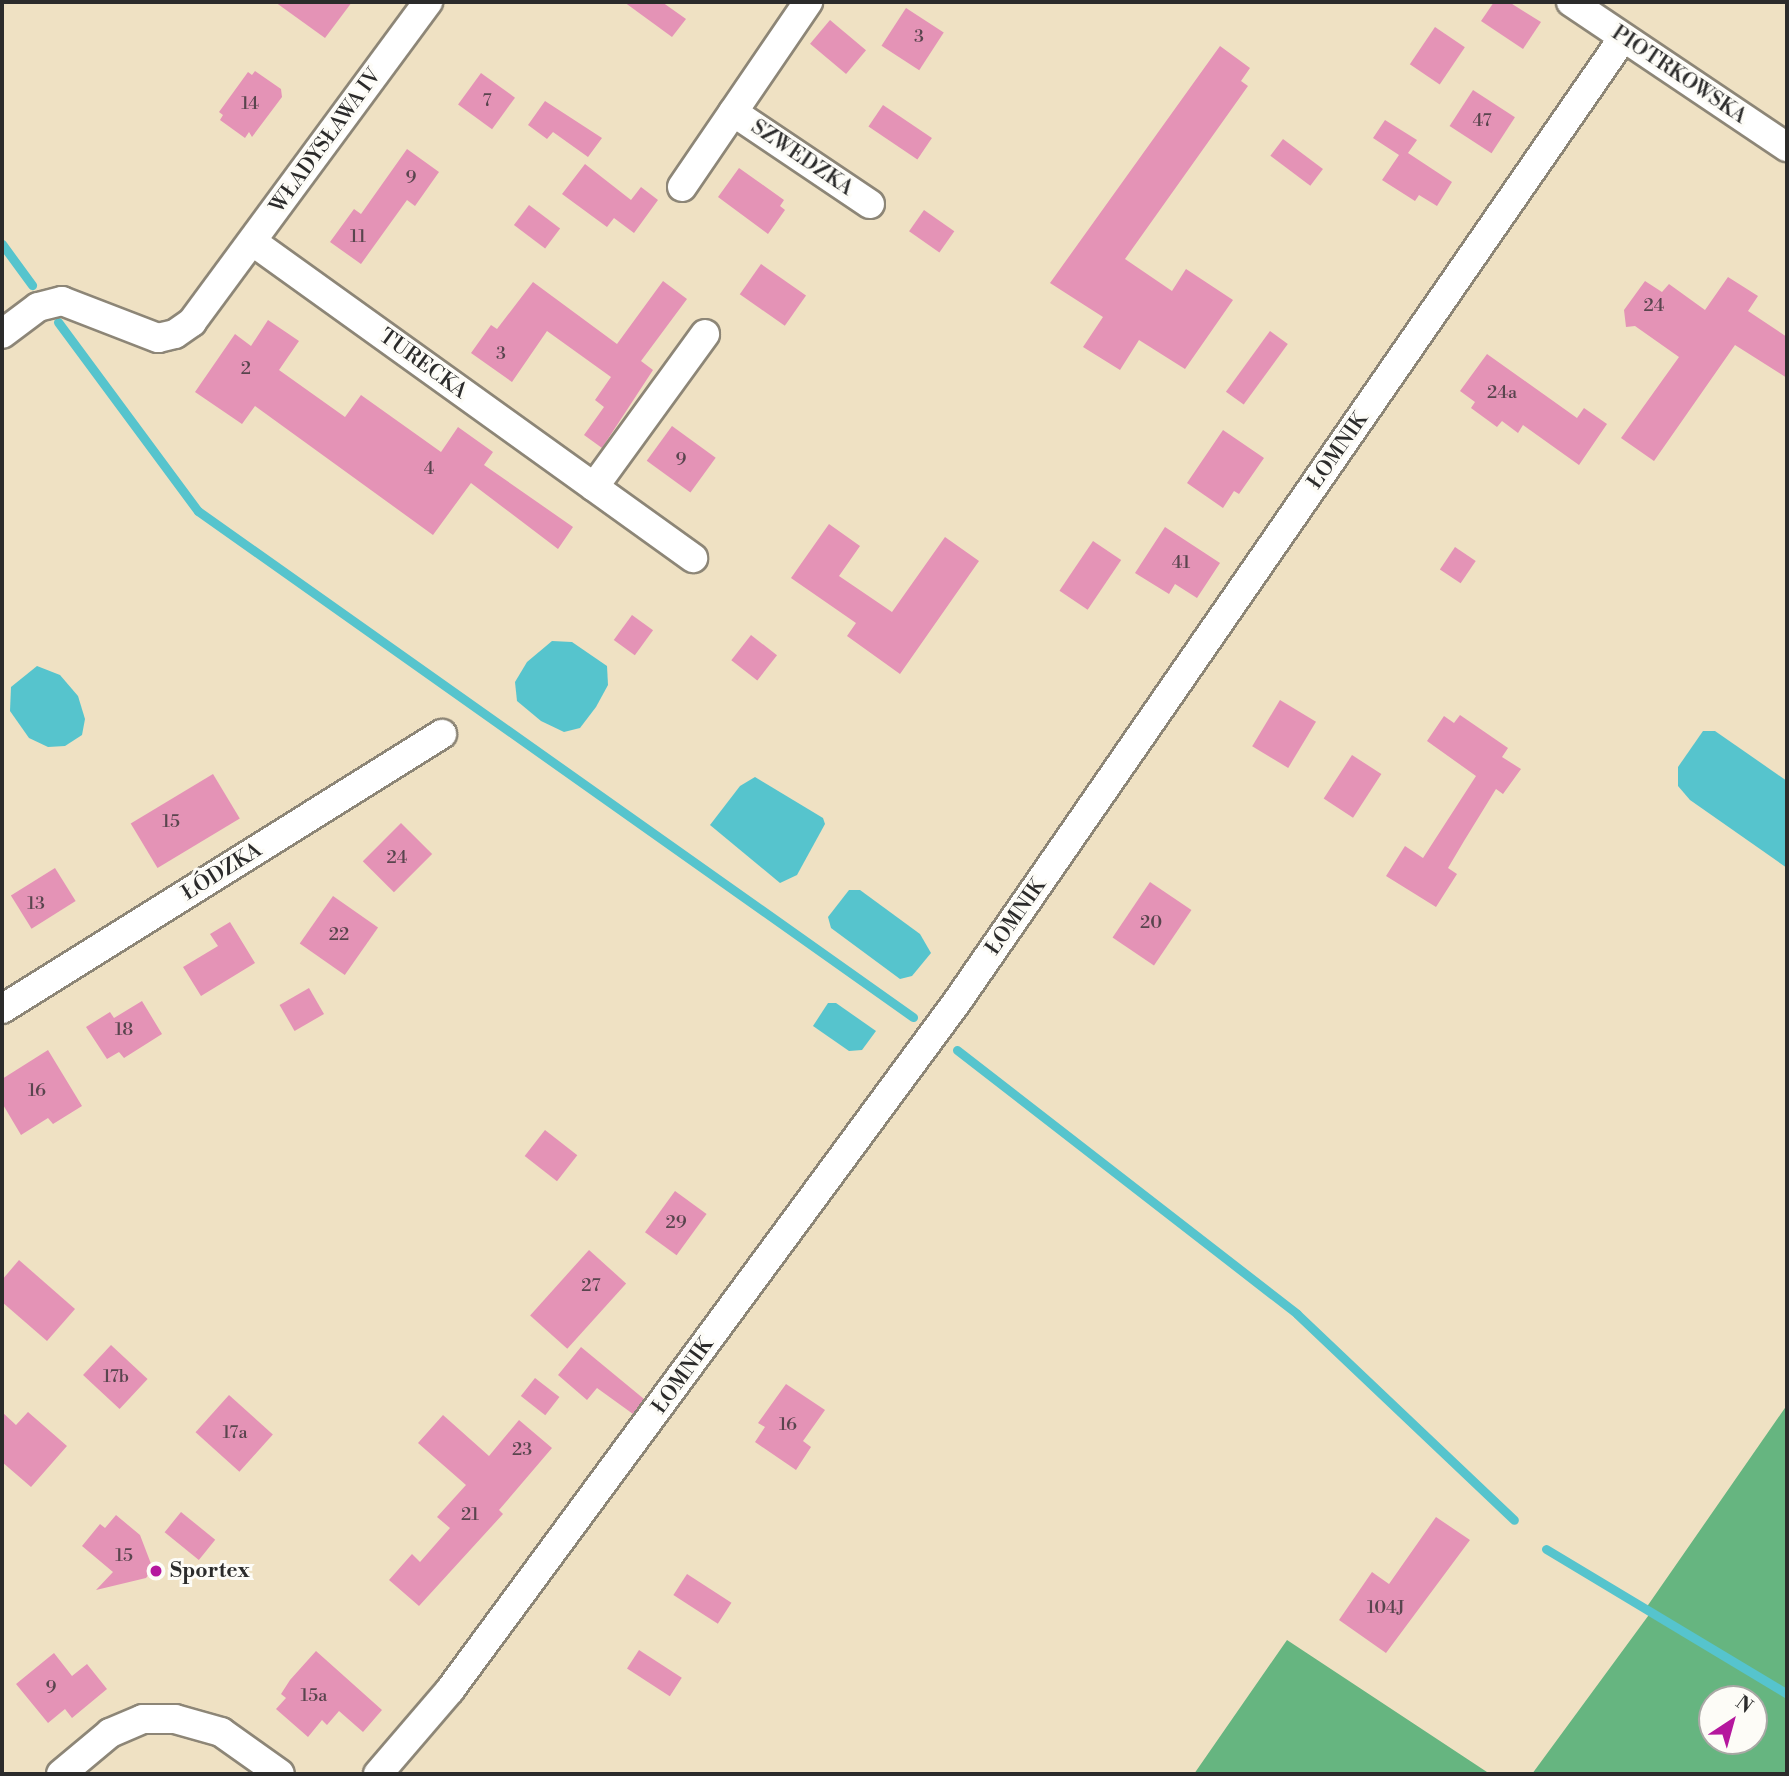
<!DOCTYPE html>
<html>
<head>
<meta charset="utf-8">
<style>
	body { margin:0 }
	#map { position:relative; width:1789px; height:1776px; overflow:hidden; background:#efe1c3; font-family:"Libre Bodoni",serif }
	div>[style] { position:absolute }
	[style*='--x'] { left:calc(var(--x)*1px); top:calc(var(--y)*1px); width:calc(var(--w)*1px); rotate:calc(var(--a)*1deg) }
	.forest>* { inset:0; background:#66b580 }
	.water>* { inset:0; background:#56c4cd }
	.stream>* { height:9px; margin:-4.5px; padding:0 4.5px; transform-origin:4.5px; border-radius:4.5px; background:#56c4cd }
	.building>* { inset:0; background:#e493b6; transform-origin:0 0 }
	.roads { filter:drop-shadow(2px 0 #8d8677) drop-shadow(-2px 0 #8d8677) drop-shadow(0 2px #8d8677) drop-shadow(0 -2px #8d8677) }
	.street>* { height:28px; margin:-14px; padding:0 14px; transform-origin:14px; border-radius:14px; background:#fff }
	.dots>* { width:19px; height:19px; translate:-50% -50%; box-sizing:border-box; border:4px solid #fdfcf7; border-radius:50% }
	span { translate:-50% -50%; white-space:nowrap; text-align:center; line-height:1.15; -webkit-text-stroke:6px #fdfcf7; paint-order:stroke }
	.number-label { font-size:18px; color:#59454e }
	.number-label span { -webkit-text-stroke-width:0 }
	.street-label { font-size:21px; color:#2b2b2b }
	.poi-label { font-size:21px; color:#2b2b2b; font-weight:700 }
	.left { translate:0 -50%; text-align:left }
	.frame { position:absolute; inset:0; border:4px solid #2b2b2b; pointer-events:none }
	.north { position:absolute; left:1698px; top:1685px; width:70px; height:70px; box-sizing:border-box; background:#fdfcf7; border:2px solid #a9a8a5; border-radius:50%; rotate:36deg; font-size:19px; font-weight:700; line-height:28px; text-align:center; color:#2b2b2b }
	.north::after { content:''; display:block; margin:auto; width:24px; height:32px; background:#b5179e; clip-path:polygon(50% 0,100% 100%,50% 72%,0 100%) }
</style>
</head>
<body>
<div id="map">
	<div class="forest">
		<i style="clip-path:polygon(evenodd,1787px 1405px,1787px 1774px,1532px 1774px,1651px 1612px,1646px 1608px,1787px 1405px,1712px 1699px,1754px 1699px,1754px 1741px,1712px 1741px,1712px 1699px)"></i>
		<i style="clip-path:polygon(1287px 1640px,1490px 1774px,1491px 1774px,1194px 1774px)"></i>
	</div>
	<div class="water">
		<i style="clip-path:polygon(552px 641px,572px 642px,607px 666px,608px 685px,596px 707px,580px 728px,564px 732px,541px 721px,517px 701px,515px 682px,527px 662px)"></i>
		<i style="clip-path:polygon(37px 666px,60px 675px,78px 696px,85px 719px,82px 735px,65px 746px,48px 747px,29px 738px,10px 711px,11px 687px)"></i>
		<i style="clip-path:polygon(1703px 731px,1715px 731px,1787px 781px,1787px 868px,1690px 800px,1678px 786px,1678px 767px)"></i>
		<i style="clip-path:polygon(755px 777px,823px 818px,825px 824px,797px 875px,780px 883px,710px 825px,740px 786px)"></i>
		<i style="clip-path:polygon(849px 890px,860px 890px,920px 934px,931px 953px,912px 976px,900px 979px,831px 928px,828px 917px)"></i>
		<i style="clip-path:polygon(828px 1003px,836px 1003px,876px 1031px,862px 1050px,849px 1051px,813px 1026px)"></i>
	</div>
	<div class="stream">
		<i style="--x:2;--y:244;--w:51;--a:53.8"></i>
		<i style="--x:58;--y:322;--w:235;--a:53.5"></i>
		<i style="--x:198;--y:511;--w:876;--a:35.29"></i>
		<i style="--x:957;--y:1050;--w:430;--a:37.8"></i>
		<i style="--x:1297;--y:1314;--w:299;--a:43.5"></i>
		<i style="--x:1546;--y:1549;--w:281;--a:31"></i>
	</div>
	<div class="building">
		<i style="clip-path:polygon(275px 2px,352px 2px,325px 38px)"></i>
		<i style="clip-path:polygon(624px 2px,662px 2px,686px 19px,672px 37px)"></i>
		<i style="clip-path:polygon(1494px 2px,1509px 2px,1541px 22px,1523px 49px,1481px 21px)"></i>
		<i style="left:906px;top:8px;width:45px;height:45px;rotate:33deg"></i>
		<i style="left:830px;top:20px;width:47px;height:31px;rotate:40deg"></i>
		<i style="left:1435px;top:27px;width:36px;height:45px;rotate:34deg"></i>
		<i style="clip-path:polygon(1220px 46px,1250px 68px,1241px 81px,1248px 86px,1125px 259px,1172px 291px,1186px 269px,1233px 300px,1185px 369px,1139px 340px,1120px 370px,1083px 347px,1103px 317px,1050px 283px)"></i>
		<i style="clip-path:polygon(255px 71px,281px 89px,282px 97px,252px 137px,249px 132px,245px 138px,220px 120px,223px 115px,219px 112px,248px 72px,252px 75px)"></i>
		<i style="left:481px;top:73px;width:42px;height:39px;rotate:36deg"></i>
		<i style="left:1473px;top:90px;width:50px;height:43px;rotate:33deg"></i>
		<i style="clip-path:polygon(545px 101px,602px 138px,588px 157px,553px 132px,547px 139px,528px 125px)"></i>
		<i style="left:883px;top:105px;width:59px;height:26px;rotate:34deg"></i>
		<i style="clip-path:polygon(1385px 120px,1417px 140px,1408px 153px,1452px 182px,1437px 206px,1419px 195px,1415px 201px,1382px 180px,1399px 155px,1373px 138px)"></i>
		<i style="left:1283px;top:139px;width:50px;height:21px;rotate:37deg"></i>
		<i style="clip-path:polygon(407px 149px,439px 172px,415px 206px,407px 200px,361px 264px,330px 242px,354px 209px,361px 214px)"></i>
		<i style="clip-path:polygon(585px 164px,631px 200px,641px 187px,658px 200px,634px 233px,614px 218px,607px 227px,562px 194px)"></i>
		<i style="clip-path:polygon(739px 168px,784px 200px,780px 206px,785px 210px,768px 234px,718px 197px)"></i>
		<i style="left:529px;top:205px;width:39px;height:25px;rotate:37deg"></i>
		<i style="left:924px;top:210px;width:37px;height:26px;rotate:35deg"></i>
		<i style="left:761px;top:264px;width:55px;height:37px;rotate:35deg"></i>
		<i style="clip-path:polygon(1728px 277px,1758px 296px,1748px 311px,1787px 337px,1787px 378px,1735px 345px,1654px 461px,1621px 438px,1679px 357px,1635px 326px,1626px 327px,1624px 310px,1645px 281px,1662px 292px,1669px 284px,1705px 310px)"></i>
		<i style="clip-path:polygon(663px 281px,687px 299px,641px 361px,653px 370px,602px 448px,584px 435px,604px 407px,595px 400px,611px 377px,547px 331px,512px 382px,471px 353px,491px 325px,497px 329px,533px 282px,617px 344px)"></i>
		<i style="clip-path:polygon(268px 320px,299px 341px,279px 370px,345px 417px,361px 395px,441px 452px,458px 427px,493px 452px,484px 465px,573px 527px,558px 549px,471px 483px,433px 535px,255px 406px,242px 424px,195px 392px,235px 334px,251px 346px)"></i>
		<i style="left:1270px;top:331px;width:22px;height:75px;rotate:36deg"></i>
		<i style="clip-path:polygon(1487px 354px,1577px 418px,1584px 408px,1607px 424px,1579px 465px,1523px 425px,1518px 433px,1502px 421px,1497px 427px,1471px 408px,1475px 402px,1460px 391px)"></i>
		<i style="left:672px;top:426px;width:54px;height:43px;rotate:36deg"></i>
		<i style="clip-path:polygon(1223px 430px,1264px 458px,1239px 494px,1234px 491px,1223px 508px,1187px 483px)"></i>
		<i style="clip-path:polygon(829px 524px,860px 546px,839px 576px,892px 612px,945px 537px,979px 561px,900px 674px,847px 636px,856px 623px,791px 578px)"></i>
		<i style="clip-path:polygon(1165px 527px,1220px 563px,1197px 598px,1175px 584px,1169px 594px,1135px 573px)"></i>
		<i style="left:1093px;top:541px;width:34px;height:60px;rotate:34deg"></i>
		<i style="left:1455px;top:547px;width:25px;height:27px;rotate:34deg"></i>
		<i style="left:632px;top:615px;width:26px;height:31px;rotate:36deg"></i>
		<i style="left:751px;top:635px;width:33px;height:32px;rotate:38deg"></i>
		<i style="left:1280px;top:700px;width:42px;height:54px;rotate:31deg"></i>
		<i style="clip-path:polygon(1460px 715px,1508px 748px,1502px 757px,1521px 769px,1503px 794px,1496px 789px,1464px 841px,1448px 868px,1457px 874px,1436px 907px,1386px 876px,1405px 846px,1423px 858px,1476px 776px,1427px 741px,1444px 716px,1454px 723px)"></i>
		<i style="left:1352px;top:755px;width:35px;height:52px;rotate:33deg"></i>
		<i style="left:213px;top:774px;width:52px;height:96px;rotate:59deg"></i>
		<i style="left:401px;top:823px;width:44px;height:54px;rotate:45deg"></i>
		<i style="left:55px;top:868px;width:39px;height:52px;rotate:58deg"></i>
		<i style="left:1150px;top:882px;width:50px;height:67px;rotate:34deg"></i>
		<i style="left:333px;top:896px;width:55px;height:58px;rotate:35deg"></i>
		<i style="clip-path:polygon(230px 922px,255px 963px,201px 996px,183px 967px,218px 946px,210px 934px)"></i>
		<i style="left:309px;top:988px;width:30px;height:34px;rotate:60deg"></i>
		<i style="clip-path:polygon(142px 1001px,162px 1034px,124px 1058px,119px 1052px,107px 1059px,86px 1027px,110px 1012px,114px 1018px)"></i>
		<i style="clip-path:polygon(48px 1050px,82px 1106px,53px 1124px,48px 1118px,21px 1135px,2px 1103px,2px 1079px)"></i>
		<i style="left:545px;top:1130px;width:41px;height:33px;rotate:38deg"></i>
		<i style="left:675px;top:1191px;width:39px;height:51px;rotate:36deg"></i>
		<i style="left:589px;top:1250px;width:50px;height:88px;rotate:42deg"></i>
		<i style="clip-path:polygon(19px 1260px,75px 1309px,47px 1341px,2px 1302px,2px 1280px)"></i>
		<i style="left:111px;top:1345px;width:50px;height:41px;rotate:43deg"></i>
		<i style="clip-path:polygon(581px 1347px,644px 1399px,633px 1414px,597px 1388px,587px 1400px,558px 1375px)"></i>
		<i style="left:535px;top:1378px;width:31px;height:23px;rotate:38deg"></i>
		<i style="clip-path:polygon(786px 1384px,825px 1410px,803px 1441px,811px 1447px,796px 1470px,755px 1442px,765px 1427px,758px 1423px)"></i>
		<i style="left:229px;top:1395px;width:59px;height:50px;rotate:42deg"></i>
		<i style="clip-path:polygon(2px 1412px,16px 1425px,28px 1412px,67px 1446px,31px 1487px,2px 1462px)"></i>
		<i style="clip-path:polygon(443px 1415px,489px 1456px,519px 1420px,552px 1448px,499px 1510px,503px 1514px,419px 1606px,389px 1580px,412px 1554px,420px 1562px,450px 1528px,437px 1517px,466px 1485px,418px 1443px)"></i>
		<i style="left:181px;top:1512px;width:44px;height:26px;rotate:39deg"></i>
		<i style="clip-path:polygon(116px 1515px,140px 1535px,153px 1569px,146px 1578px,96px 1590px,113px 1572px,82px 1546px,100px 1524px,105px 1528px)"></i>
		<i style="clip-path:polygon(1436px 1517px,1470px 1540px,1386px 1653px,1339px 1620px,1372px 1572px,1389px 1584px)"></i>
		<i style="left:687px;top:1574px;width:53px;height:25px;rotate:33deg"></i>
		<i style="left:639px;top:1650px;width:51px;height:22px;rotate:33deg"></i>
		<i style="clip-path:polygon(316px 1651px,382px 1710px,363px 1732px,339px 1711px,327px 1725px,322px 1720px,308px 1737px,276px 1709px,286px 1698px,281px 1694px,290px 1680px)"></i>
		<i style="clip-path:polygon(54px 1653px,72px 1676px,87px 1664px,107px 1689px,72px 1718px,65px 1709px,48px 1723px,16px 1684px)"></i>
	</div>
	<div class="roads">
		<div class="street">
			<i style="--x:1571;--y:2;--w:260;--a:33.9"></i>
			<i style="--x:733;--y:112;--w:165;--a:33.9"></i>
			<i style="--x:682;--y:187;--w:224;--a:-55.7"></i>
			<i style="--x:253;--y:242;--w:542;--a:35.69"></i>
			<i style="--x:2;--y:334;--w:45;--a:-36.9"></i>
			<i style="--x:38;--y:307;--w:25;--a:-14"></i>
			<i style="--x:62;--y:301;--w:103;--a:21.1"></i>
			<i style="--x:158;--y:338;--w:17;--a:-13"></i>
			<i style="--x:175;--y:334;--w:21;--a:-35"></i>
			<i style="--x:192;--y:322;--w:398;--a:-53.6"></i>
			<i style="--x:594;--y:487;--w:189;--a:-54"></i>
			<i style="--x:2;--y:1009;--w:519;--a:-32.01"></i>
			<i style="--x:61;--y:1774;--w:64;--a:-39.9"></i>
			<i style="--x:110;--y:1733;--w:36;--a:-23"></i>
			<i style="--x:143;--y:1719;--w:32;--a:0"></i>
			<i style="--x:175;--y:1719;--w:48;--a:15.8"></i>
			<i style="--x:221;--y:1732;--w:72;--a:35.4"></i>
			<i style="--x:378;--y:1774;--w:111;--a:-49.4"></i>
			<i style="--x:450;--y:1690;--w:858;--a:-53.62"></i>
			<i style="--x:959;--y:999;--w:1168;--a:-55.36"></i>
		</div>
	</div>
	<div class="dots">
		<i style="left:156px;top:1571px;background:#b5179e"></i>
	</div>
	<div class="number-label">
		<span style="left:919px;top:37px">3</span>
		<span style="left:487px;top:101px">7</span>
		<span style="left:250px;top:104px">14</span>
		<span style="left:1482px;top:121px">47</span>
		<span style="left:411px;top:178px">9</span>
		<span style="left:358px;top:237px">11</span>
		<span style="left:1654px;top:306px">24</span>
		<span style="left:501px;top:354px">3</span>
		<span style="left:246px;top:369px">2</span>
		<span style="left:1502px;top:393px">24a</span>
		<span style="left:681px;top:460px">9</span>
		<span style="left:429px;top:469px">4</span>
		<span style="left:1181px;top:563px">41</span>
		<span style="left:171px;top:822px">15</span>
		<span style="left:397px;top:858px">24</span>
		<span style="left:36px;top:904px">13</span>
		<span style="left:1151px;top:923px">20</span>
		<span style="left:339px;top:935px">22</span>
		<span style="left:124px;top:1030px">18</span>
		<span style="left:37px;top:1091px">16</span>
		<span style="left:676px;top:1223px">29</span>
		<span style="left:591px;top:1286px">27</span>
		<span style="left:116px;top:1377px">17b</span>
		<span style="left:788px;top:1425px">16</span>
		<span style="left:235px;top:1433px">17a</span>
		<span style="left:522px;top:1450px">23</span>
		<span style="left:470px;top:1515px">21</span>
		<span style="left:124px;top:1556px">15</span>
		<span style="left:1386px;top:1608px">104J</span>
		<span style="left:51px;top:1688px">9</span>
		<span style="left:314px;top:1696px">15a</span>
	</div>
	<div class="street-label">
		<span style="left:1679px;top:75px;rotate:34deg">PIOTRKOWSKA</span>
		<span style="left:326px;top:141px;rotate:-54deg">WŁADYSŁAWA IV</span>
		<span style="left:802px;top:158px;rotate:34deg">SZWEDZKA</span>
		<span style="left:423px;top:364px;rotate:36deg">TURECKA</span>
		<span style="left:1338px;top:451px;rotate:-55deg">ŁOMNIK</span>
		<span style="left:222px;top:872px;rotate:-32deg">ŁÓDZKA</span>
		<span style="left:1016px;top:917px;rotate:-55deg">ŁOMNIK</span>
		<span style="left:683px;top:1376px;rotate:-54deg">ŁOMNIK</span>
	</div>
	<div class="poi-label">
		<span class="left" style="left:170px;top:1571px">Sportex</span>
	</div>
	<div class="frame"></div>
	<div class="north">N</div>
</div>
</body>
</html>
